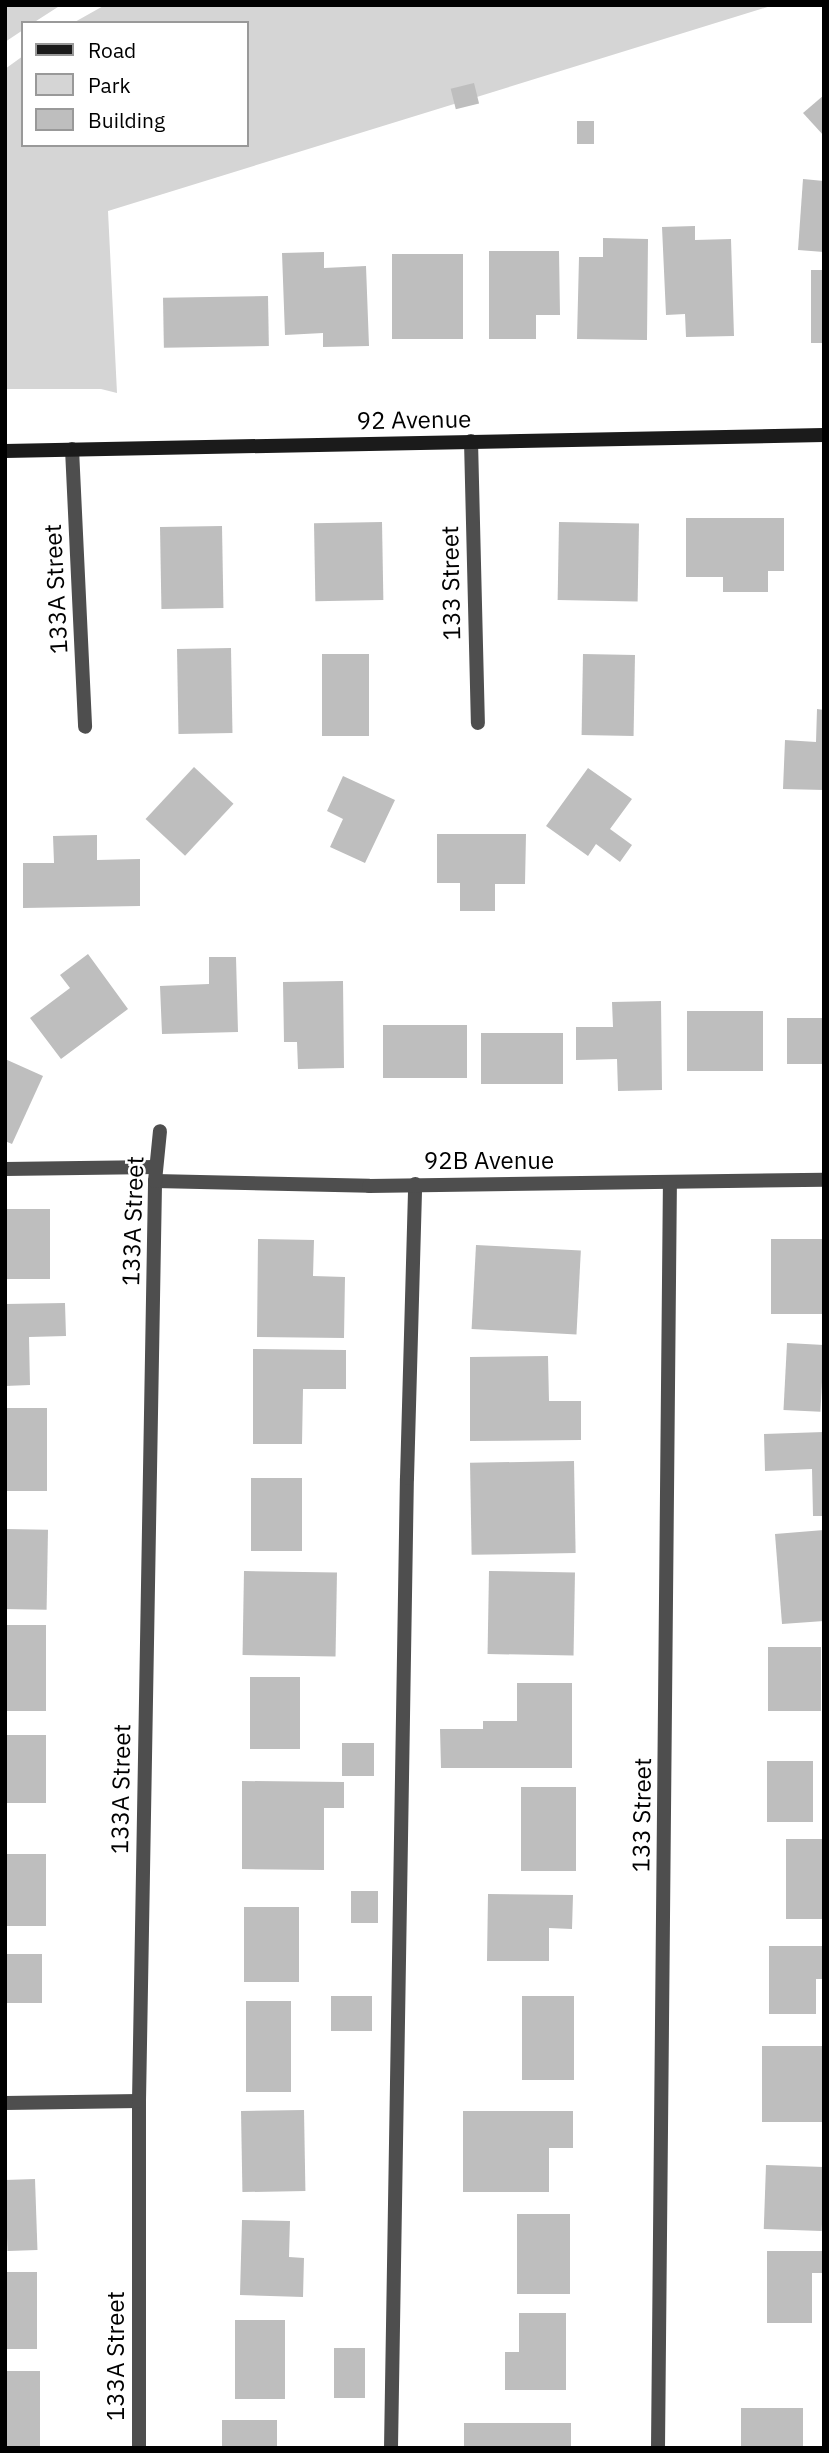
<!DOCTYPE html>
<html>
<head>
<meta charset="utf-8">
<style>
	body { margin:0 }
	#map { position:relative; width:829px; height:2453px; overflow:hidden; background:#fff; font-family:"IBM Plex Sans",sans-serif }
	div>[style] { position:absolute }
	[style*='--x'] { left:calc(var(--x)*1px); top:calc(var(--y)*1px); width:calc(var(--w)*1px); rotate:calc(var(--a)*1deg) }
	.green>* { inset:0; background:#d5d5d5 }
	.building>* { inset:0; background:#bebebe; transform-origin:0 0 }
	.lane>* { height:14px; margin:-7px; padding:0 7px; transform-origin:7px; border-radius:7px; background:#4e4e4e }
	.street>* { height:14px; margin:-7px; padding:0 7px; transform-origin:7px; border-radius:7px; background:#4e4e4e }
	.secondary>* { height:14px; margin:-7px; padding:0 7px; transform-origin:7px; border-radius:7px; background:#1b1b1b }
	span { translate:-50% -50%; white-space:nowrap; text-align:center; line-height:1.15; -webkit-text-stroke:5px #fff; paint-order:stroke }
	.street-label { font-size:24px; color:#000 }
	.frame { position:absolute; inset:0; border:7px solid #000; pointer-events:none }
	.legend { position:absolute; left:21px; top:21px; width:228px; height:126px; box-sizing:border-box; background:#fff; border:2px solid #999; margin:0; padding:9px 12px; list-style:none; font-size:21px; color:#000 }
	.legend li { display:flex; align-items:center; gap:14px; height:35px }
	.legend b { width:35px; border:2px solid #999 }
</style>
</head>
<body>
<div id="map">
	<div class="green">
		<i style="clip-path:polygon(5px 5px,61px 5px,33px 23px,23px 23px,23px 30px,5px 42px)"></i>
		<i style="clip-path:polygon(105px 5px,774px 5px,108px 211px,117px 393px,101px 389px,5px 389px,5px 69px,23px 56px,23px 145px,247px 145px,247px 23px,73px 23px)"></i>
	</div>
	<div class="building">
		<i style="left:474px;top:83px;width:21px;height:24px;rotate:76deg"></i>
		<i style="clip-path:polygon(824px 95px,824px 136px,803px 113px)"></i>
		<i style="left:577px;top:121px;width:17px;height:23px"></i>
		<i style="clip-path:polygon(803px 179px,824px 181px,824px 252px,798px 250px)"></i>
		<i style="clip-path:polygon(695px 226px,695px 240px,731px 239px,734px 336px,686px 337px,685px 314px,666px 315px,662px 227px)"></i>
		<i style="clip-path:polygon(603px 238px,648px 239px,647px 340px,577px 339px,579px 257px,603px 257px)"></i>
		<i style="clip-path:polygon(489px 251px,559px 251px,560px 315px,536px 315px,536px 339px,489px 339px)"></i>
		<i style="clip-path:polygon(324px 252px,324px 268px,366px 266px,369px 346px,323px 347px,323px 333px,285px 335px,282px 253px)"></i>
		<i style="left:392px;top:254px;width:71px;height:85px"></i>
		<i style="left:811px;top:270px;width:13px;height:73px"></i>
		<i style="left:268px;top:296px;width:50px;height:105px;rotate:89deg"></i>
		<i style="clip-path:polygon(686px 518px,784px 518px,784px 571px,768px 571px,768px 592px,723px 592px,723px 577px,686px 577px)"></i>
		<i style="left:382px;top:522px;width:78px;height:68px;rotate:89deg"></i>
		<i style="left:559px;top:522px;width:80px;height:78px;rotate:1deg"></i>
		<i style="left:222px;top:526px;width:82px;height:62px;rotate:89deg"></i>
		<i style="left:231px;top:648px;width:85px;height:54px;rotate:89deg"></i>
		<i style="left:322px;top:654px;width:47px;height:82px"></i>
		<i style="left:583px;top:654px;width:52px;height:81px;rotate:1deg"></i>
		<i style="clip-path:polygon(817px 709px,824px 710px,824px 790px,783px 789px,785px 740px,816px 742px)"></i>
		<i style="left:194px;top:767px;width:54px;height:71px;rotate:43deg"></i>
		<i style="clip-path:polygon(588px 768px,632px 799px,610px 829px,632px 845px,620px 862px,596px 844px,588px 856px,546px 826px)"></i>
		<i style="clip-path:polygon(343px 776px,395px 800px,365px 863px,330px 847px,343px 819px,327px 811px)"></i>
		<i style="clip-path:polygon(437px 834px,526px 834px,525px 884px,495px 884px,495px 911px,460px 911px,460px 883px,437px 883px)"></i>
		<i style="clip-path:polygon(97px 835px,97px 860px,140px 859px,140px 906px,23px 908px,23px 863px,54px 863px,53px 836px)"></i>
		<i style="clip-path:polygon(88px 954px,128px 1009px,61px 1059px,30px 1018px,70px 988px,60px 975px)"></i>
		<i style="clip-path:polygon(209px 957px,236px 957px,238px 1032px,162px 1034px,160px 986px,209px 984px)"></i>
		<i style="clip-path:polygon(343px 981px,344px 1068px,298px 1069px,297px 1042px,284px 1042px,283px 982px)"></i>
		<i style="clip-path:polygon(661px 1001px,662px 1090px,618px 1091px,617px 1059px,576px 1060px,576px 1027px,613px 1027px,612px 1002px)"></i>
		<i style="left:687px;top:1011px;width:76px;height:60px"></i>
		<i style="left:787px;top:1018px;width:37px;height:46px"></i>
		<i style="left:383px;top:1025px;width:84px;height:53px"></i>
		<i style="left:481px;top:1033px;width:82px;height:51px"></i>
		<i style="clip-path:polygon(5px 1059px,43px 1076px,12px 1144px,5px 1141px)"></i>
		<i style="left:5px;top:1209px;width:45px;height:70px"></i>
		<i style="clip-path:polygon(258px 1239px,314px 1240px,313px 1276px,345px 1277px,344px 1338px,257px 1337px)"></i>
		<i style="left:824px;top:1239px;width:75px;height:53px;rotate:90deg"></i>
		<i style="left:476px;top:1245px;width:105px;height:84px;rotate:3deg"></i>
		<i style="clip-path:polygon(65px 1303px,66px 1336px,29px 1337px,30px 1385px,5px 1386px,5px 1304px)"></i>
		<i style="left:787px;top:1343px;width:37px;height:67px;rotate:3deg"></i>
		<i style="clip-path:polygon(253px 1349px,346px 1350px,346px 1389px,303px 1389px,302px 1444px,253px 1444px)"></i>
		<i style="clip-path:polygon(548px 1356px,549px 1401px,581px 1401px,581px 1440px,470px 1441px,470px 1357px)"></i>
		<i style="left:5px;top:1408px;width:42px;height:83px"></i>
		<i style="clip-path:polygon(824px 1432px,824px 1516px,813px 1516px,812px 1469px,765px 1471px,764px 1434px)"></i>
		<i style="left:574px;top:1461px;width:92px;height:104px;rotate:89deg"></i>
		<i style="left:251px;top:1478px;width:51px;height:73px"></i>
		<i style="left:5px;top:1529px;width:43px;height:80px;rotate:1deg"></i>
		<i style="clip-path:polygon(824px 1530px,824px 1621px,782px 1624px,775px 1534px)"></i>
		<i style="left:244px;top:1571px;width:93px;height:84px;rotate:1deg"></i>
		<i style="left:489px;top:1571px;width:86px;height:83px;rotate:1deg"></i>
		<i style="left:5px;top:1625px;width:41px;height:86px"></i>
		<i style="left:768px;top:1647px;width:53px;height:64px"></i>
		<i style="left:250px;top:1677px;width:50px;height:72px"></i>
		<i style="clip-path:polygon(517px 1683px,572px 1683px,572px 1768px,441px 1768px,440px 1729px,483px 1729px,483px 1721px,517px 1721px)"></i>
		<i style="left:46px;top:1735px;width:68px;height:41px;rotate:90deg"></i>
		<i style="left:342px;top:1743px;width:32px;height:33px"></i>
		<i style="left:767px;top:1761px;width:46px;height:61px"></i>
		<i style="clip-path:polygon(242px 1781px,344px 1782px,344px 1808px,324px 1808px,324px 1870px,242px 1869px)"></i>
		<i style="left:521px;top:1787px;width:55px;height:84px"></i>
		<i style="left:786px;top:1839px;width:38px;height:80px"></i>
		<i style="left:5px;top:1854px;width:41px;height:72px"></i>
		<i style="left:378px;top:1891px;width:32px;height:27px;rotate:90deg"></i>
		<i style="clip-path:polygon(488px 1894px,573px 1895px,572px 1929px,549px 1928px,549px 1961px,487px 1961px)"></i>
		<i style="left:244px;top:1907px;width:55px;height:75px"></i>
		<i style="clip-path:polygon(769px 1946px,824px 1946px,824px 1979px,816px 1979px,816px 2014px,769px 2014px)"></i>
		<i style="left:5px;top:1954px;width:37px;height:49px"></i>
		<i style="left:331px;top:1996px;width:41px;height:35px"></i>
		<i style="left:522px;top:1996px;width:52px;height:84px"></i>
		<i style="left:246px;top:2001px;width:45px;height:91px"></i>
		<i style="left:824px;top:2046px;width:76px;height:62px;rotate:90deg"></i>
		<i style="left:304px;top:2110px;width:81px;height:63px;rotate:89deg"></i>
		<i style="clip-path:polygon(463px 2111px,573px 2111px,573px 2148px,549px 2148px,549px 2192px,463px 2192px)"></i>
		<i style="left:766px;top:2165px;width:58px;height:64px;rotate:2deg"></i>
		<i style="left:35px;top:2179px;width:71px;height:30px;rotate:88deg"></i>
		<i style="left:517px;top:2214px;width:53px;height:80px"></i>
		<i style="clip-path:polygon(242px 2220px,290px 2221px,289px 2257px,304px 2258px,303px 2297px,240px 2295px)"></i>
		<i style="clip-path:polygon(767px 2251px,824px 2251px,824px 2273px,812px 2273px,812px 2323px,767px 2323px)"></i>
		<i style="left:5px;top:2272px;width:32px;height:77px"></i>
		<i style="clip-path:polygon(519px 2313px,566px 2313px,566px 2390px,505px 2390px,505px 2352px,519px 2352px)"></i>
		<i style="left:235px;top:2320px;width:50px;height:79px"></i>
		<i style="left:334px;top:2348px;width:31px;height:50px"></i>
		<i style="left:5px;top:2371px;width:35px;height:77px"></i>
		<i style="left:741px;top:2408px;width:62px;height:40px"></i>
		<i style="left:222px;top:2420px;width:55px;height:28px"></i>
		<i style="left:571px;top:2423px;width:25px;height:107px;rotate:90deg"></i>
	</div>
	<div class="lane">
		<i style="--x:5;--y:1169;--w:151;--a:-0.8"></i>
		<i style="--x:391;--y:2448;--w:970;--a:-89.06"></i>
		<i style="--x:407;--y:1478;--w:294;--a:-88.4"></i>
	</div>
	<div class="street">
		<i style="--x:471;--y:441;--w:282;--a:88.6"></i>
		<i style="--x:72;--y:449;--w:278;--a:87.3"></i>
		<i style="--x:155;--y:1181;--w:214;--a:1.3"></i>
		<i style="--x:369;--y:1186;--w:455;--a:-0.8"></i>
		<i style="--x:5;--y:2103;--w:134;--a:-0.9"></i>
		<i style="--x:139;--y:2448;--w:347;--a:-90"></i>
		<i style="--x:139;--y:2101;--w:920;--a:-89"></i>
		<i style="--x:155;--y:1181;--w:50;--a:-84.3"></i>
		<i style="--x:658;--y:2448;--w:1265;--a:-89.46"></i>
	</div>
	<div class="secondary">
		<i style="--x:5;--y:451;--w:819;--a:-1.12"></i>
	</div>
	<div class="street-label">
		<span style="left:414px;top:420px;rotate:-1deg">92 Avenue</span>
		<span style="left:451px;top:583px;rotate:-91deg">133 Street</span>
		<span style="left:56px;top:589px;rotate:-93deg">133A Street</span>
		<span style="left:489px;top:1161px">92B Avenue</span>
		<span style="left:133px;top:1221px;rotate:-88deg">133A Street</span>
		<span style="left:121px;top:1789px;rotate:-89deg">133A Street</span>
		<span style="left:642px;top:1815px;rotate:-89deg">133 Street</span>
		<span style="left:116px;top:2356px;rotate:-90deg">133A Street</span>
	</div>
	<div class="frame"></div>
	<ul class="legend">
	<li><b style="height:9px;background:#1b1b1b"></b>Road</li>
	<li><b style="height:19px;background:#d5d5d5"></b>Park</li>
	<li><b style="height:19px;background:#bebebe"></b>Building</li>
	</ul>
</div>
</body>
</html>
